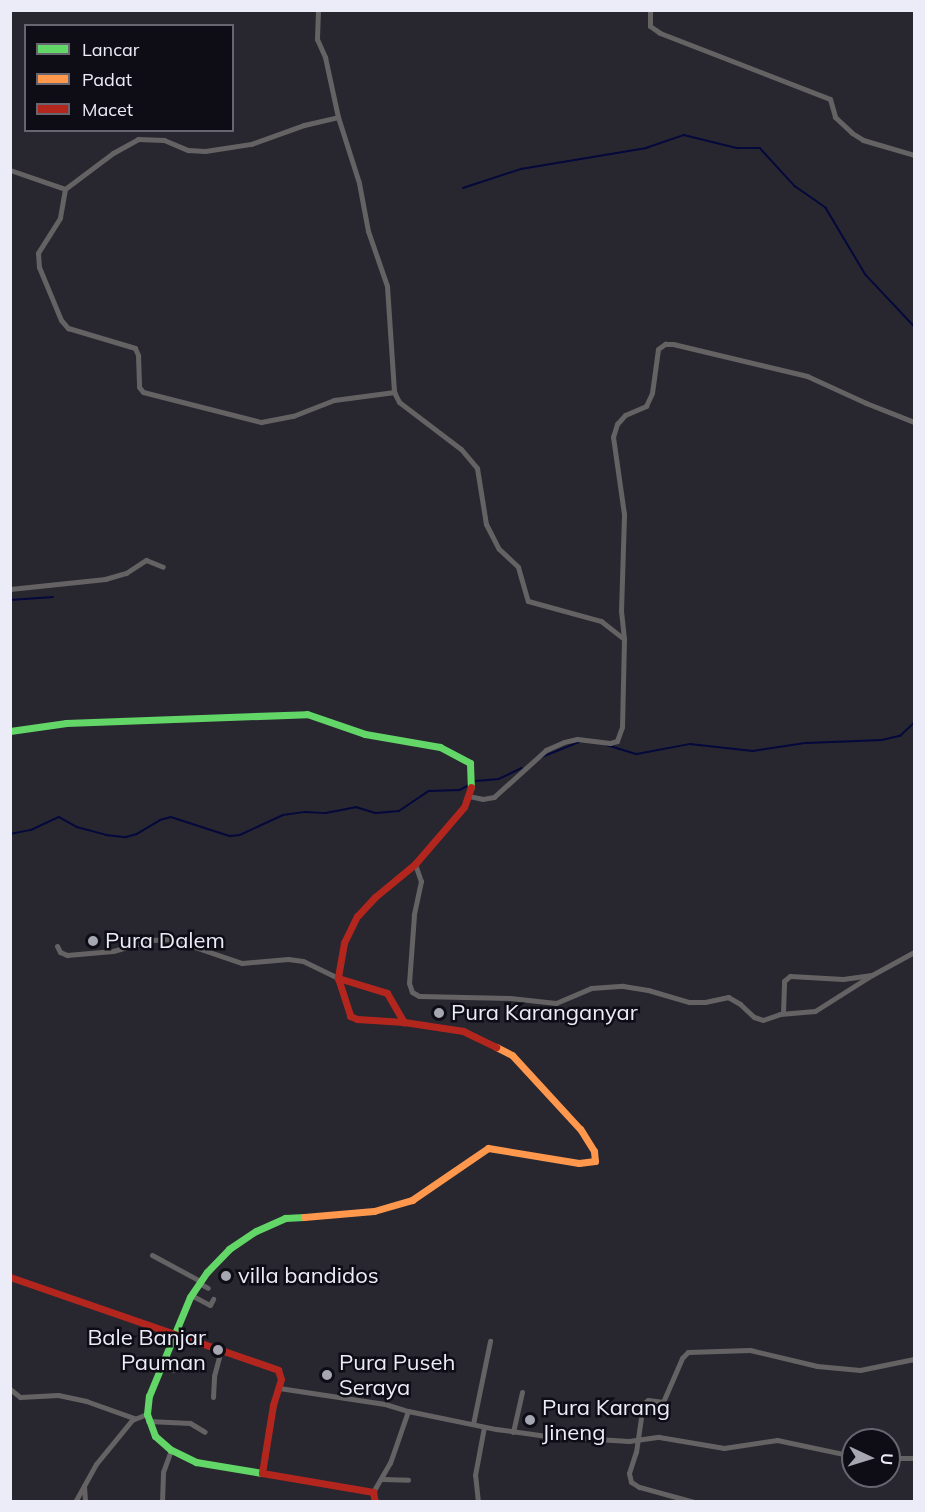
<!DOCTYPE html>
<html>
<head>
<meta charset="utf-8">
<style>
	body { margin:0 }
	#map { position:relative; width:925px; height:1512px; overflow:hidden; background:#282730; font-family:Mulish,sans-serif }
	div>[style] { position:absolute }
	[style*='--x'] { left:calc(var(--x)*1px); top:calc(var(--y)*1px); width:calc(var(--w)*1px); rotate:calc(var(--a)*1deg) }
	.stream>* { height:1.5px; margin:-0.75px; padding:0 0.75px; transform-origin:0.75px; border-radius:0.75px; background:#04083b }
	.street>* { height:5px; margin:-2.5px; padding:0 2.5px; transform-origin:2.5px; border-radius:2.5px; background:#646263 }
	.fast>* { height:7px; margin:-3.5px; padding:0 3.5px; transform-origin:3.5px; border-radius:3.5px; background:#63d668 }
	.slow>* { height:7px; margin:-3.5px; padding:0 3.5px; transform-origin:3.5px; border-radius:3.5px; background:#ff974d }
	.jam>* { height:7px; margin:-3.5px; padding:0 3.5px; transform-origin:3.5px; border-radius:3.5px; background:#b3261e }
	.dots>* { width:16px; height:16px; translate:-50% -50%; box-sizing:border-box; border:3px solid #0e0d15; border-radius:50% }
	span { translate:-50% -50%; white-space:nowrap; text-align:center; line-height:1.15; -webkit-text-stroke:5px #0e0d15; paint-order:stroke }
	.poi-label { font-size:22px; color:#ececf8 }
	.left { translate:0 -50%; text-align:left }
	.right { translate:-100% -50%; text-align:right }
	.frame { position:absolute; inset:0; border:12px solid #ececf8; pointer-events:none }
	.legend { position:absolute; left:24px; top:24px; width:210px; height:108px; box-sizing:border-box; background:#0e0d15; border:2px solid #676670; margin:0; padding:8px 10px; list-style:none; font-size:18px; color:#ececf8 }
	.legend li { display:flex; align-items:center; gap:12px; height:30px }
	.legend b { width:30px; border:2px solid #676670 }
	.north { position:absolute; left:841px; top:1428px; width:60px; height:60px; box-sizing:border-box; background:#0e0d15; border:2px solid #676670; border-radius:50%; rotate:94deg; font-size:16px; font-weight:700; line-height:24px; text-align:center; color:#ececf8 }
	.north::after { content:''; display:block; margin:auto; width:21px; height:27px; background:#a7a7b2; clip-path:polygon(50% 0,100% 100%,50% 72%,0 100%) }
</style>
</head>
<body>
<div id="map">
	<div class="stream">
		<i style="--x:463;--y:188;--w:61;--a:-18.1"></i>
		<i style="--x:521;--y:169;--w:127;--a:-9.5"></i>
		<i style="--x:646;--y:148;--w:40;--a:-18.9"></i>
		<i style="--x:684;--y:135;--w:55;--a:13.8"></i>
		<i style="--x:737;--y:148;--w:23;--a:0"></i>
		<i style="--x:760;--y:148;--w:52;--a:47.4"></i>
		<i style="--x:795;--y:186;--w:38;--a:35"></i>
		<i style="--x:826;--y:208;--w:78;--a:59.2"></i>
		<i style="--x:866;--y:275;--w:70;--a:46.7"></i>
		<i style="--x:10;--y:600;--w:43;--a:-4"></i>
		<i style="--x:607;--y:745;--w:31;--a:17"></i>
		<i style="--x:637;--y:754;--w:54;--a:-10.7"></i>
		<i style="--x:690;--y:744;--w:63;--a:6.3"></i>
		<i style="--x:753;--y:751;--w:54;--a:-8.6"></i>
		<i style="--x:806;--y:743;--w:76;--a:-2.3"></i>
		<i style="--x:882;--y:740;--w:18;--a:-13"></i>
		<i style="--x:900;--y:736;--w:19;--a:-43"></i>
		<i style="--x:542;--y:757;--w:40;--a:-22"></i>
		<i style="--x:476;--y:781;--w:23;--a:-5"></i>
		<i style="--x:499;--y:779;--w:25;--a:-26"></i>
		<i style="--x:10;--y:834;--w:21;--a:-11"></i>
		<i style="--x:31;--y:830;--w:31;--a:-25"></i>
		<i style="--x:59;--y:817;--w:21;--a:29"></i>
		<i style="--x:77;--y:827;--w:30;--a:15"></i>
		<i style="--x:106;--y:835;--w:20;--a:6"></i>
		<i style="--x:126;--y:837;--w:11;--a:-15"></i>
		<i style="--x:137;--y:834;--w:27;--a:-31"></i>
		<i style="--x:160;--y:820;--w:11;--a:-15"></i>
		<i style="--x:171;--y:817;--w:62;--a:17.9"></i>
		<i style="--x:230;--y:836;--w:10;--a:-6"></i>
		<i style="--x:240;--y:835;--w:47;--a:-24.9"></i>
		<i style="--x:283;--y:815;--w:22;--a:-8"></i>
		<i style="--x:305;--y:812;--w:21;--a:3"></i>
		<i style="--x:326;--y:813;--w:31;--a:-11"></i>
		<i style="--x:356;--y:807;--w:21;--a:17"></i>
		<i style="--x:376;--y:813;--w:23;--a:-5"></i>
		<i style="--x:399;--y:811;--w:36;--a:-34"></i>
		<i style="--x:429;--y:791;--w:31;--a:-2"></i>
		<i style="--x:460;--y:790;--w:10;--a:-29"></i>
	</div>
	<div class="street">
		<i style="--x:318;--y:10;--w:29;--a:92"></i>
		<i style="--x:317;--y:39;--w:20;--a:66"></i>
		<i style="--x:325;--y:57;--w:61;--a:77.8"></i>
		<i style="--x:338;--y:117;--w:69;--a:72.3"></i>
		<i style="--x:359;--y:183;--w:49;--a:79.4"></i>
		<i style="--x:368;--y:231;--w:58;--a:70.9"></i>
		<i style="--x:387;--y:286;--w:106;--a:86.2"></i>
		<i style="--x:394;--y:392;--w:11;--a:63"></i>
		<i style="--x:399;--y:402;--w:78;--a:37.2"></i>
		<i style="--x:461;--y:449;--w:25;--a:50"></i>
		<i style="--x:477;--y:468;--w:57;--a:80.9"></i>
		<i style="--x:486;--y:524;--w:28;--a:63"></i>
		<i style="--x:499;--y:549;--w:26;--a:43"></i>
		<i style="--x:518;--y:567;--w:35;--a:74"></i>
		<i style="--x:528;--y:601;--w:76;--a:15.3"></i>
		<i style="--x:601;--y:621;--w:29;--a:38"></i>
		<i style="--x:624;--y:639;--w:88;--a:91.3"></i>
		<i style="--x:622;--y:727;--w:15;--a:110"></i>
		<i style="--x:617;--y:741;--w:7;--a:164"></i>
		<i style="--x:610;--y:743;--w:33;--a:-173"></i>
		<i style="--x:577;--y:739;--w:13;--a:167"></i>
		<i style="--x:564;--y:742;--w:20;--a:156"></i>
		<i style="--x:546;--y:750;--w:70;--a:137.9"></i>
		<i style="--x:494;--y:797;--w:11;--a:170"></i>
		<i style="--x:483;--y:799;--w:14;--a:-168"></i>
		<i style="--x:650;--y:10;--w:16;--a:90"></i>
		<i style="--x:650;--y:26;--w:12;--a:35"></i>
		<i style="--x:660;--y:33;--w:182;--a:21.2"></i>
		<i style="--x:830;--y:99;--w:19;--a:74"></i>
		<i style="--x:835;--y:117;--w:23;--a:43"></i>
		<i style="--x:852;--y:133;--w:13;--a:32"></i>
		<i style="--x:863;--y:140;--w:53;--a:16.4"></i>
		<i style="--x:10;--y:170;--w:58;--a:19.1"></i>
		<i style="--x:65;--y:189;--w:60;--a:-36.9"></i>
		<i style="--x:113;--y:153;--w:29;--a:-29"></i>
		<i style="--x:138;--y:139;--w:26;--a:2"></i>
		<i style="--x:164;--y:140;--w:26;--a:23"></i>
		<i style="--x:188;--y:150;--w:17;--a:3"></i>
		<i style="--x:205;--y:151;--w:47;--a:-8.7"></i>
		<i style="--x:251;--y:144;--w:56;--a:-19.7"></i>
		<i style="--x:304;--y:125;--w:35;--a:-13"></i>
		<i style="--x:65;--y:189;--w:29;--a:100"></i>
		<i style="--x:60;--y:218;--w:41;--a:122.2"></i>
		<i style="--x:38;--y:253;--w:14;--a:86"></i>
		<i style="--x:39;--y:267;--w:57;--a:67.5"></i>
		<i style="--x:61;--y:320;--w:11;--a:49"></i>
		<i style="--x:68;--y:328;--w:70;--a:16.6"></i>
		<i style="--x:135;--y:348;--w:8;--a:67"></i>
		<i style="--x:138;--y:355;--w:32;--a:88"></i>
		<i style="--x:139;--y:387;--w:6;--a:51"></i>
		<i style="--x:143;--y:392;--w:122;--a:14.3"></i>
		<i style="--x:261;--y:422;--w:33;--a:-11"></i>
		<i style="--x:293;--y:416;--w:44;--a:-21.3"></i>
		<i style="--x:334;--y:400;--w:61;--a:-7.6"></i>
		<i style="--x:10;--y:589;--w:96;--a:-6"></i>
		<i style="--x:105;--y:579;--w:22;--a:-16"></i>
		<i style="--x:126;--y:573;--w:24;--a:-33"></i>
		<i style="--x:146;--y:560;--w:18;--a:22"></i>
		<i style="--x:624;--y:639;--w:28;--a:-96"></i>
		<i style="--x:621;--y:611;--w:97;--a:-88.2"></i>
		<i style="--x:624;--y:514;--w:78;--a:-98.1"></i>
		<i style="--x:613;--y:437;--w:14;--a:-73"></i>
		<i style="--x:617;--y:424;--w:12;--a:-48"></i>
		<i style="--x:625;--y:415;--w:23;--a:-23"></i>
		<i style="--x:646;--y:406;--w:14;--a:-65"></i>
		<i style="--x:652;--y:393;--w:44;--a:-82.2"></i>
		<i style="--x:658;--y:349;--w:9;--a:-36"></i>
		<i style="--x:665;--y:344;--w:8;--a:0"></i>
		<i style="--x:673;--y:344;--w:138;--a:13.4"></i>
		<i style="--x:807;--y:376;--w:65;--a:24.6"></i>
		<i style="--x:866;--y:403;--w:52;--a:21.6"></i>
		<i style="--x:415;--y:864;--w:18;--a:71"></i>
		<i style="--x:421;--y:881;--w:35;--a:102"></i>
		<i style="--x:414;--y:915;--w:68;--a:94.2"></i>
		<i style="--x:409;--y:983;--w:9;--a:72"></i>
		<i style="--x:412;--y:992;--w:8;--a:30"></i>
		<i style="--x:419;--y:996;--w:91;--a:1.3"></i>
		<i style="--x:510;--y:998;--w:46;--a:6.2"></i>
		<i style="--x:556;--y:1003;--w:38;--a:-23"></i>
		<i style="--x:591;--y:988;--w:32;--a:-4"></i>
		<i style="--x:623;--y:986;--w:25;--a:9"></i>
		<i style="--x:648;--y:990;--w:43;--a:16.3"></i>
		<i style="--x:689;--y:1002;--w:16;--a:0"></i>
		<i style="--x:705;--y:1002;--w:24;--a:-12"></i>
		<i style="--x:728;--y:997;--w:14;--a:30"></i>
		<i style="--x:740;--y:1004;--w:19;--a:43"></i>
		<i style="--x:754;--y:1017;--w:9;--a:18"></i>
		<i style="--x:763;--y:1020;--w:18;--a:-19"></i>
		<i style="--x:780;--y:1014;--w:35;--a:-5"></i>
		<i style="--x:815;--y:1011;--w:67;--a:-32.3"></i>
		<i style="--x:57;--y:946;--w:7;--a:63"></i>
		<i style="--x:60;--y:952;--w:8;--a:23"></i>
		<i style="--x:67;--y:955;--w:46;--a:-5"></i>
		<i style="--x:113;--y:951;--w:41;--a:-15.8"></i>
		<i style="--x:152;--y:940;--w:19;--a:-3"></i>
		<i style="--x:171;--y:939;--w:75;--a:18.7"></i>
		<i style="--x:242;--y:963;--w:46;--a:-5"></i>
		<i style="--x:288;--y:959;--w:15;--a:8"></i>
		<i style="--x:303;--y:961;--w:39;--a:26"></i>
		<i style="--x:783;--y:1013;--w:32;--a:-88"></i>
		<i style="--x:784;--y:981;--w:8;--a:-40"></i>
		<i style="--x:790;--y:976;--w:53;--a:3.2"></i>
		<i style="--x:843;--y:979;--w:29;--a:-8"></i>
		<i style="--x:872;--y:975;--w:48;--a:-28.7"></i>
		<i style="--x:152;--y:1255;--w:55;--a:28.4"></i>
		<i style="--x:199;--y:1283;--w:10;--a:29"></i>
		<i style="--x:191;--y:1295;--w:21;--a:28"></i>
		<i style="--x:210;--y:1305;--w:7;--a:-63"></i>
		<i style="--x:162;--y:1366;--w:12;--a:20"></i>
		<i style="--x:279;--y:1388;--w:107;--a:8.6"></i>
		<i style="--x:385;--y:1404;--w:24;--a:17"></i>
		<i style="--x:408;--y:1411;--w:90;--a:11.6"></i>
		<i style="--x:496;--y:1429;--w:51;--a:7.8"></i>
		<i style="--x:547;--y:1436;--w:82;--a:3.5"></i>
		<i style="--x:629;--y:1441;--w:30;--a:-8"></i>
		<i style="--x:659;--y:1437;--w:66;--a:9.6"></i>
		<i style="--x:724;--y:1448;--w:54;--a:-8.6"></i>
		<i style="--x:777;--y:1440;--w:78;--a:11.9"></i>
		<i style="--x:10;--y:1389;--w:13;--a:39"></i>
		<i style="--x:20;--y:1397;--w:38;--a:-3"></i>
		<i style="--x:58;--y:1395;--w:29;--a:12"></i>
		<i style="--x:86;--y:1401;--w:51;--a:19.5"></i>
		<i style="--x:213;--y:1397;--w:21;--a:-87"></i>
		<i style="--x:214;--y:1376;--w:27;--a:-75"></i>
		<i style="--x:148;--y:1421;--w:42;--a:2.7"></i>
		<i style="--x:190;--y:1423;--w:17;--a:31"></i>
		<i style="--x:473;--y:1424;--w:85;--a:-78.4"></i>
		<i style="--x:513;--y:1432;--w:41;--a:-77.3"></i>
		<i style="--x:889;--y:1458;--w:25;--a:0"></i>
		<i style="--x:383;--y:1479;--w:25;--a:2"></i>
		<i style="--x:84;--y:1486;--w:16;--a:86"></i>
		<i style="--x:373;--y:1492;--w:34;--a:-60"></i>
		<i style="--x:390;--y:1463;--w:55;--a:-70.9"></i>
		<i style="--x:75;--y:1502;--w:43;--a:-61.1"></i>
		<i style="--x:96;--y:1464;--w:57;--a:-50.7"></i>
		<i style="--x:132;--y:1420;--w:16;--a:-22"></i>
		<i style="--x:162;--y:1502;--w:30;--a:-88"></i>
		<i style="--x:163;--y:1472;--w:23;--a:-70"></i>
		<i style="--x:478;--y:1502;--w:27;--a:-96"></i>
		<i style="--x:475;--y:1475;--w:49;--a:-79.4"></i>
		<i style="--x:694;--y:1502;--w:57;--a:-164.7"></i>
		<i style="--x:639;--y:1487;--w:9;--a:-148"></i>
		<i style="--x:631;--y:1482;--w:9;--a:-103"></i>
		<i style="--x:629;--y:1473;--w:22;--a:-72"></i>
		<i style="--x:636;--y:1452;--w:49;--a:-81.7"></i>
		<i style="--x:643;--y:1404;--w:6;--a:-39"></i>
		<i style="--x:648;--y:1400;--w:15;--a:8"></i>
		<i style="--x:663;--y:1402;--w:48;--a:-66.6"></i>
		<i style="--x:682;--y:1358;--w:8;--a:-45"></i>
		<i style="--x:688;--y:1352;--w:62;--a:-1.8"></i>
		<i style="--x:750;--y:1350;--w:69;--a:13.4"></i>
		<i style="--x:817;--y:1366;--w:43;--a:5.3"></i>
		<i style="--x:860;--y:1370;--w:55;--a:-11.5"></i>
	</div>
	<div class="fast">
		<i style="--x:10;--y:731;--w:57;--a:-8.1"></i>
		<i style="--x:66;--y:723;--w:241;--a:-2.1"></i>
		<i style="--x:307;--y:714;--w:61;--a:19"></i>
		<i style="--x:365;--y:734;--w:76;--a:9.8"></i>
		<i style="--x:440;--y:747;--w:34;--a:28"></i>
		<i style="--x:470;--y:763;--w:24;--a:88"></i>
		<i style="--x:262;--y:1473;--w:67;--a:-170.5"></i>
		<i style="--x:196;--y:1462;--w:28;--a:-154"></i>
		<i style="--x:171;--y:1450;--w:21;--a:-139"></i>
		<i style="--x:155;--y:1436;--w:23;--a:-110"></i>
		<i style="--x:147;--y:1414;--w:18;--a:-84"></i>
		<i style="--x:149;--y:1396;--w:107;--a:-67.5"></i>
		<i style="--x:190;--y:1297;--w:30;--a:-56"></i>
		<i style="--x:207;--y:1272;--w:32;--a:-46"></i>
		<i style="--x:229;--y:1249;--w:32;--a:-34"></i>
		<i style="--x:256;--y:1231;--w:32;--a:-24"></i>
		<i style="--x:285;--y:1218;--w:19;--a:-3"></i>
	</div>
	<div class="slow">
		<i style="--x:304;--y:1217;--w:70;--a:-4.9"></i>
		<i style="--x:374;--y:1211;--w:40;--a:-16"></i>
		<i style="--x:412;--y:1200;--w:92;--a:-34.4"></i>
		<i style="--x:488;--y:1148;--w:92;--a:9.4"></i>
		<i style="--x:579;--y:1163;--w:16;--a:-7"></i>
		<i style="--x:595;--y:1161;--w:10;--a:-96"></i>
		<i style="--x:594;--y:1151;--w:26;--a:-122"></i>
		<i style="--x:580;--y:1129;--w:100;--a:-132.6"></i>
		<i style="--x:512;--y:1055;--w:18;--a:-153"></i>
	</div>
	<div class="jam">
		<i style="--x:471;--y:787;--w:21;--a:109"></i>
		<i style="--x:464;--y:807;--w:75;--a:130.7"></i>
		<i style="--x:415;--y:864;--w:52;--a:140.5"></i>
		<i style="--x:375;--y:897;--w:26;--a:133"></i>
		<i style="--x:357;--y:916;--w:30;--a:116"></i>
		<i style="--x:344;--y:943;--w:36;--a:100"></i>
		<i style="--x:338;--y:978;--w:51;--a:17"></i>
		<i style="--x:387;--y:993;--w:34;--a:60"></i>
		<i style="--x:404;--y:1022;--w:60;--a:8.7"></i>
		<i style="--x:463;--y:1031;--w:37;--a:26"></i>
		<i style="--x:338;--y:978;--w:40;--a:72"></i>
		<i style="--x:350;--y:1016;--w:8;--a:23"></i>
		<i style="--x:357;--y:1019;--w:47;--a:3.7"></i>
		<i style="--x:10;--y:1277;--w:284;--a:19.1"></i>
		<i style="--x:278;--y:1370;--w:9;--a:72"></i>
		<i style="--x:281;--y:1379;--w:27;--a:107"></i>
		<i style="--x:273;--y:1405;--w:69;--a:99.2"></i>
		<i style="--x:262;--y:1473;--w:113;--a:9.7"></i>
		<i style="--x:373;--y:1492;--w:10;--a:79"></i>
	</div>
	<div class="dots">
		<i style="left:93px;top:941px;background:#a7a7b2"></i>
		<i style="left:439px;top:1013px;background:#a7a7b2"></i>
		<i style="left:226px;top:1276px;background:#a7a7b2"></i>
		<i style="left:218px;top:1350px;background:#a7a7b2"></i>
		<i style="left:327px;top:1375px;background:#a7a7b2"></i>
		<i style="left:530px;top:1420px;background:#a7a7b2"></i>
	</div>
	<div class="poi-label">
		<span class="left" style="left:105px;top:941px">Pura Dalem</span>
		<span class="left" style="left:451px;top:1013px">Pura Karanganyar</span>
		<span class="left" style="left:238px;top:1276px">villa bandidos</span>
		<span class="right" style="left:206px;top:1350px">Bale Banjar<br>Pauman</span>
		<span class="left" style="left:339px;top:1375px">Pura Puseh<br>Seraya</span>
		<span class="left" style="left:542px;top:1420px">Pura Karang<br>Jineng</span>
	</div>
	<div class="frame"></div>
	<ul class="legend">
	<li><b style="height:8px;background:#63d668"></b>Lancar</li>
	<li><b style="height:8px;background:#ff974d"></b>Padat</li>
	<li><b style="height:8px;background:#b3261e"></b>Macet</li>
	</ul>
	<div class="north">U</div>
</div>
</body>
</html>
